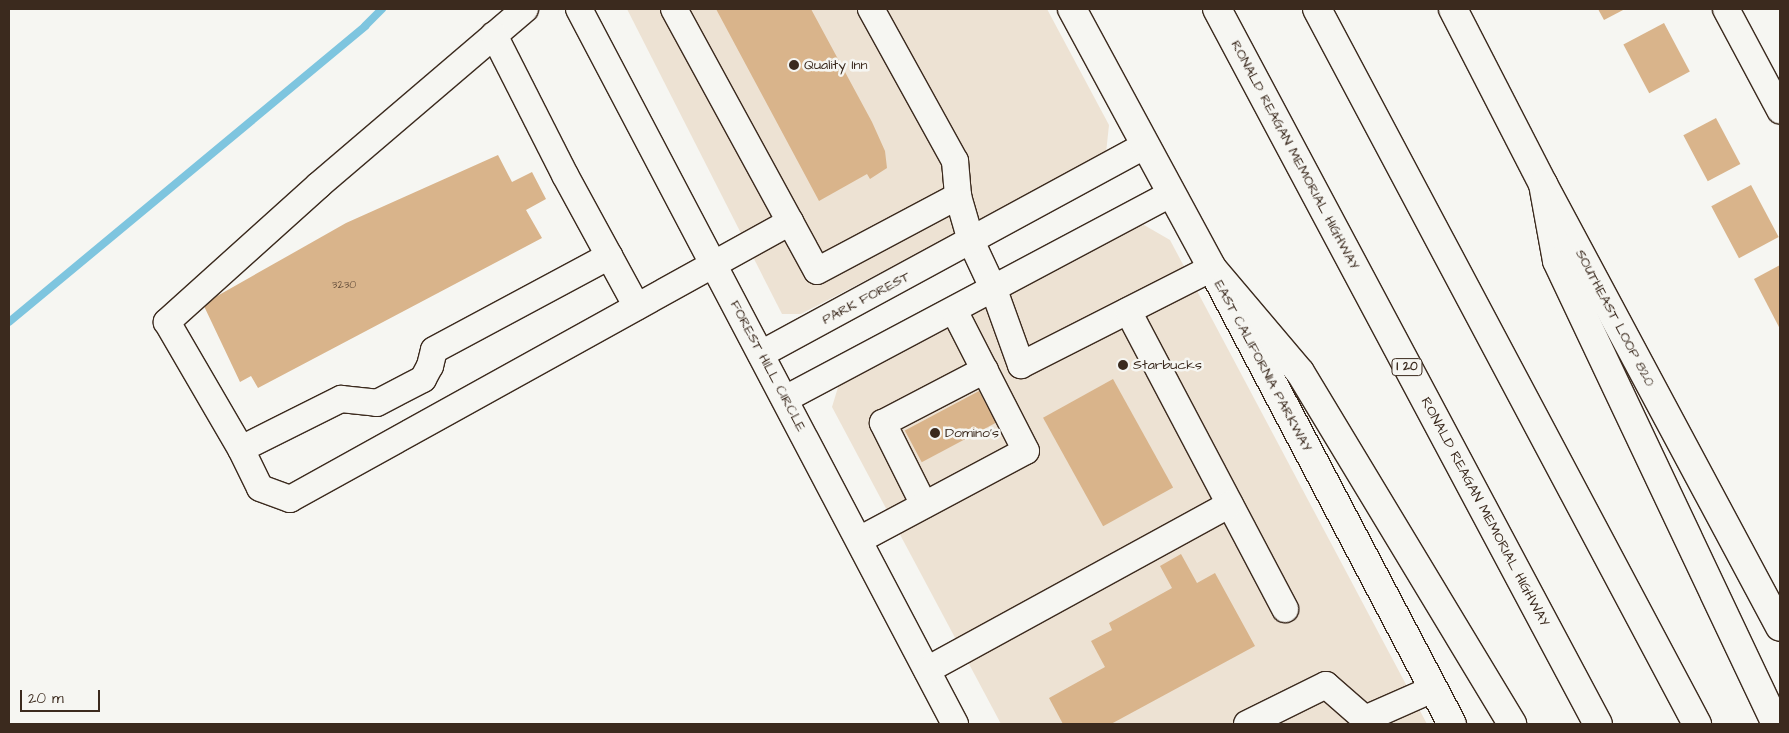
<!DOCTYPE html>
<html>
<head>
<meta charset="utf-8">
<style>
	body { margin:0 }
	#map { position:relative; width:1789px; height:733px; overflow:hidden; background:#f6f6f2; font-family:"Architects Daughter",sans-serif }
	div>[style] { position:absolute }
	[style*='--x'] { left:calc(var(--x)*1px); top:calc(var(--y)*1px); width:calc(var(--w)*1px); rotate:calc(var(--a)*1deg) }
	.built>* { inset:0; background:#ede2d3 }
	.stream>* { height:8px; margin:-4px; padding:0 4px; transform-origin:4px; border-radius:4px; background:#7ec5df }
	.building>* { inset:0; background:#d9b48b; transform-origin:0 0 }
	.roads { filter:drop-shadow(1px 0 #3b2a1e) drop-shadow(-1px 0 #3b2a1e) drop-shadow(0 1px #3b2a1e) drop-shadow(0 -1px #3b2a1e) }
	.minor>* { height:26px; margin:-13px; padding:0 13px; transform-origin:13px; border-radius:13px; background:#f6f6f2 }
	.major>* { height:28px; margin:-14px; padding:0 14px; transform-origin:14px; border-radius:14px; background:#f6f6f2 }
	.highway>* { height:28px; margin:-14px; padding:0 14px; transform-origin:14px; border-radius:14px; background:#f6f6f2 }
	.dots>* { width:14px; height:14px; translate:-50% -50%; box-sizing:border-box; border:2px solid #f6f6f2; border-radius:50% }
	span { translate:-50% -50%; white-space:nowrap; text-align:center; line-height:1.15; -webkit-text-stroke:5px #f6f6f2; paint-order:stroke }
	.number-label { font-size:11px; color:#624c39 }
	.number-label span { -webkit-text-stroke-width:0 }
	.shield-label span { padding:1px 4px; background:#f6f6f2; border:1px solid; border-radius:4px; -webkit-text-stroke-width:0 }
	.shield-label { font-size:12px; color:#3b2a1e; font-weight:700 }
	.poi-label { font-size:14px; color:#3b2a1e }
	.left { translate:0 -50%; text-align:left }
	.street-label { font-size:14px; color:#3b2a1e }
	.frame { position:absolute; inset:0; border:10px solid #3b2a1e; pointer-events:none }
	.scale { position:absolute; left:20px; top:690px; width:80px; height:22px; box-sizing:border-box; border:2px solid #3b2a1e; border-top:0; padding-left:6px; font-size:15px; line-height:18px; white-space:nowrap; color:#3b2a1e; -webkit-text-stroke:4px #f6f6f2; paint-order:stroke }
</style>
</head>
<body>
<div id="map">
	<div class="built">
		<i style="clip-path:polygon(627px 9px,1047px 9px,1109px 125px,1106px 153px,1092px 163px,801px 314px,782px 314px)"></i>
		<i style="clip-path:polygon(1144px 225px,1170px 240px,1427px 724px,1001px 724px,832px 407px,839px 384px,1124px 230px)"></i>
	</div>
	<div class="stream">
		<i style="--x:9;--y:322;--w:463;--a:-39.7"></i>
		<i style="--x:365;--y:26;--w:24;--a:-45"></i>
	</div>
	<div class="building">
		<i style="clip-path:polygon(716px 9px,811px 9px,872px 122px,885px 151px,887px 168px,870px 179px,867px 174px,819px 201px)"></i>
		<i style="clip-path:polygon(1598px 9px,1625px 9px,1604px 20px)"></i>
		<i style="left:1664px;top:23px;width:55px;height:46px;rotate:62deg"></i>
		<i style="left:1716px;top:118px;width:52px;height:37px;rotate:62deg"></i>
		<i style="clip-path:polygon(498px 155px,512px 182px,532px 172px,546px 199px,526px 210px,542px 238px,258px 388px,251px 376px,240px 382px,203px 304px,346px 223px)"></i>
		<i style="left:1751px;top:185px;width:59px;height:45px;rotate:62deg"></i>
		<i style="clip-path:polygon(1780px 265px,1780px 329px,1754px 279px)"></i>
		<i style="left:1113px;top:379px;width:124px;height:80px;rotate:61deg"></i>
		<i style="left:979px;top:391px;width:36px;height:84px;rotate:62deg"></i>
		<i style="clip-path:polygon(1181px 554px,1197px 583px,1215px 573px,1255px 646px,1111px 724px,1063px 724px,1049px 698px,1105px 667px,1091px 641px,1112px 630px,1109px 623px,1172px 588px,1160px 566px)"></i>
	</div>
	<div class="roads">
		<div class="minor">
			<i style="--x:525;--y:9;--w:271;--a:139.5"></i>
			<i style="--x:319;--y:185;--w:205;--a:138"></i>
			<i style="--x:167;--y:322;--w:147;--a:59.8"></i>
			<i style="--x:241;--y:449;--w:43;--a:64"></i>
			<i style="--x:260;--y:488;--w:32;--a:20"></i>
			<i style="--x:290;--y:499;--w:572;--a:-28.99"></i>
			<i style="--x:579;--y:9;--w:808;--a:62.26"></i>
			<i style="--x:674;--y:9;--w:298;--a:61.4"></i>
			<i style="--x:817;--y:271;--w:160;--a:-28"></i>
			<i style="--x:871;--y:9;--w:174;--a:61.1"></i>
			<i style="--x:955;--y:161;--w:35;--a:85"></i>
			<i style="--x:958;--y:196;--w:47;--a:73.9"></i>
			<i style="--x:971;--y:241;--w:54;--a:64.9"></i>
			<i style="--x:994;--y:290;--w:80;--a:70.2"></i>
			<i style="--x:1021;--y:365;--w:214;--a:-26.9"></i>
			<i style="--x:1726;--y:9;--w:115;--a:61.9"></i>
			<i style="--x:494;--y:35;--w:157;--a:63.1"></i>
			<i style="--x:565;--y:175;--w:150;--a:61.4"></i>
			<i style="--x:1128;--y:311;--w:337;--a:62.2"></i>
			<i style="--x:761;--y:354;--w:438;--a:-28.5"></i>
			<i style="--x:785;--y:399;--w:438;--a:-28"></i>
			<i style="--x:241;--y:449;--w:112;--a:-26.6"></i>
			<i style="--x:341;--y:399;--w:36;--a:6"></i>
			<i style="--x:377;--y:403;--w:52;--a:-27.6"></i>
			<i style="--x:423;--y:379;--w:15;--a:-62"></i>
			<i style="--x:430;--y:366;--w:16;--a:-76"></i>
			<i style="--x:434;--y:350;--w:199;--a:-28.2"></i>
			<i style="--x:924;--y:505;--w:92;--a:-116.6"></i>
			<i style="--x:883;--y:423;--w:115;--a:-27.5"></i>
			<i style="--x:859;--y:540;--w:189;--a:-28.1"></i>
			<i style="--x:1026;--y:451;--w:158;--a:-117.1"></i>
			<i style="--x:927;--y:670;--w:345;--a:-28.7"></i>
			<i style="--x:1247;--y:724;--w:88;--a:-26.3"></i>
			<i style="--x:1326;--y:685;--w:52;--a:41.1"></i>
			<i style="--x:1365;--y:719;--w:74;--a:-23.8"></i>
		</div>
		<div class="major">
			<i style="--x:1072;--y:9;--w:294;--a:61.6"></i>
			<i style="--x:1212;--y:268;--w:515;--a:62.24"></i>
			<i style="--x:1453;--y:9;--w:197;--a:62.8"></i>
			<i style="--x:1543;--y:184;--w:502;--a:61.85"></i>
		</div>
		<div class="highway">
			<i style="--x:1217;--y:9;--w:810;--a:61.95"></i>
			<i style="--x:1317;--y:9;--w:810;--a:62.01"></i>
			<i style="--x:1543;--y:184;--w:78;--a:79.7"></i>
			<i style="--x:1557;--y:261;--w:512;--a:64.69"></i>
			<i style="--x:1212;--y:268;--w:136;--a:49.8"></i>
			<i style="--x:1300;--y:372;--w:411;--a:58.9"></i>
		</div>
	</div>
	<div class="dots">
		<i style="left:794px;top:65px;background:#3b2a1e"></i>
		<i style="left:1123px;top:365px;background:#3b2a1e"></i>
		<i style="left:935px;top:433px;background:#3b2a1e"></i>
	</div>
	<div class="number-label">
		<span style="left:344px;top:285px">3230</span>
	</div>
	<div class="shield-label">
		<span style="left:1407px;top:367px">I 20</span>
	</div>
	<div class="poi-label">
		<span class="left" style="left:804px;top:65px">Quality Inn</span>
		<span class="left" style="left:1133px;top:365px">Starbucks</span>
		<span class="left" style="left:945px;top:433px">Domino's</span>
	</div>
	<div class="street-label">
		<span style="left:1295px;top:155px;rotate:62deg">RONALD REAGAN MEMORIAL HIGHWAY</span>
		<span style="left:866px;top:298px;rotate:-28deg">PARK FOREST</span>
		<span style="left:1615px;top:318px;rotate:62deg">SOUTHEAST LOOP 820</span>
		<span style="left:768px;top:366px;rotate:62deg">FOREST HILL CIRCLE</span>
		<span style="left:1263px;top:366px;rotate:62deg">EAST CALIFORNIA PARKWAY</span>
		<span style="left:1485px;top:512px;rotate:62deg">RONALD REAGAN MEMORIAL HIGHWAY</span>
	</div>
	<div class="frame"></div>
	<div class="scale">20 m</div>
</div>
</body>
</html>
